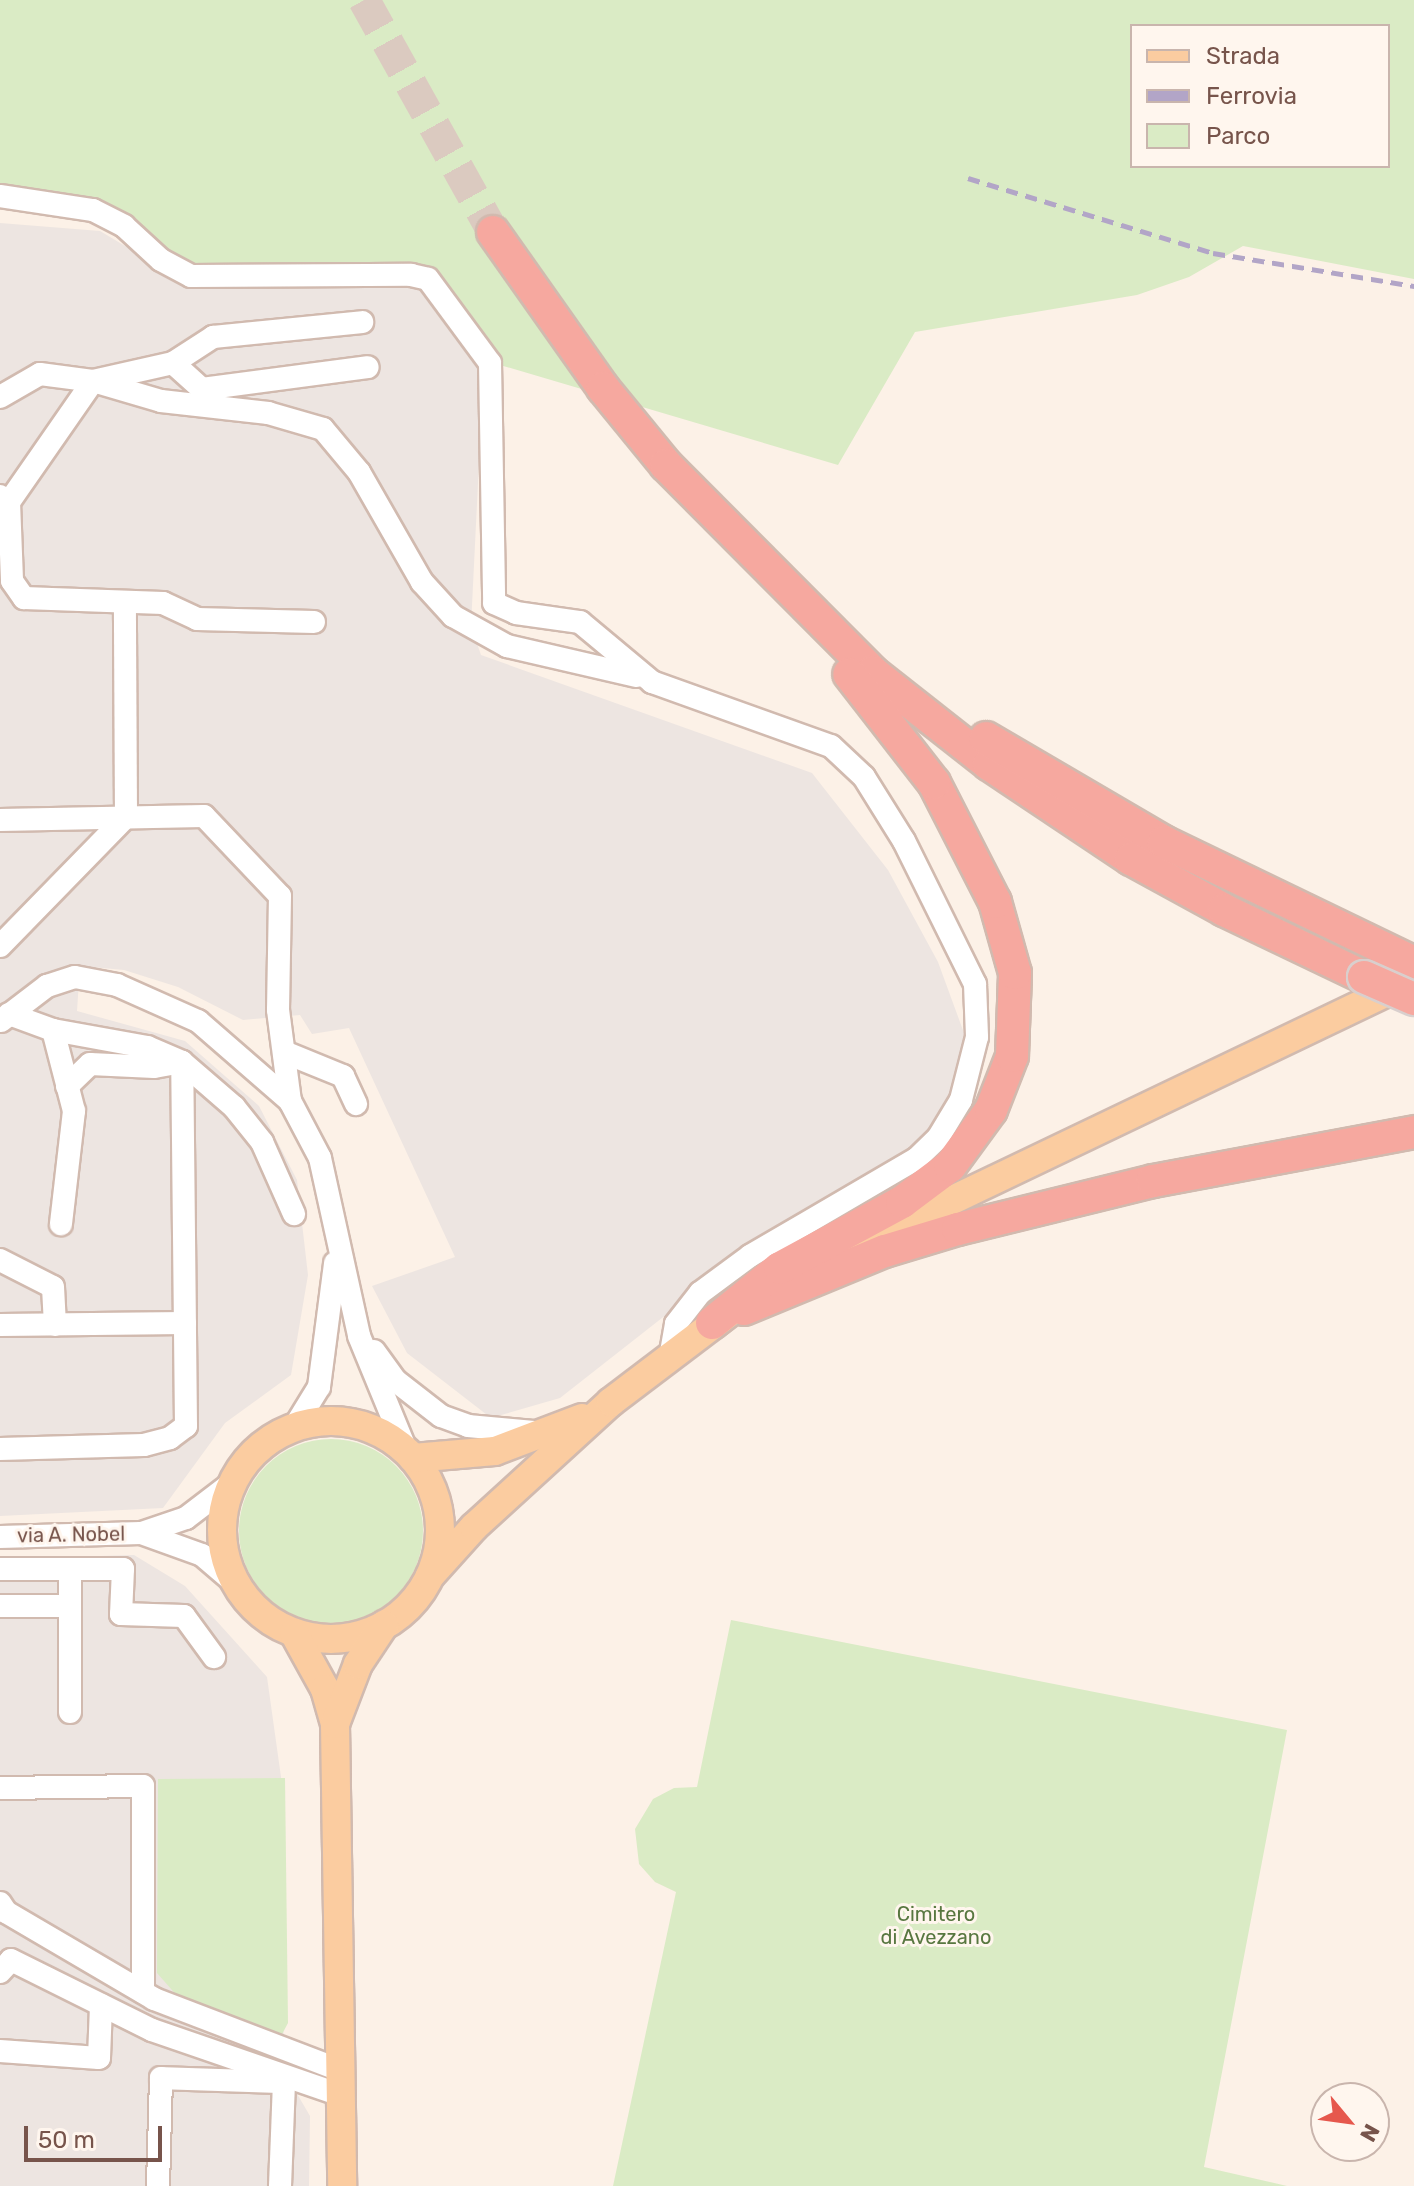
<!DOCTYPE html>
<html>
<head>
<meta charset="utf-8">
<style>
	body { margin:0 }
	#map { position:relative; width:1414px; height:2186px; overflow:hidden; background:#fcf1e7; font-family:Rubik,sans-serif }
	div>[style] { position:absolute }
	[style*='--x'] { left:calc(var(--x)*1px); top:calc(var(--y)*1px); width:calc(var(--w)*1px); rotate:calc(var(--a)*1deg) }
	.industrial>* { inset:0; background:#ede5e1 }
	.green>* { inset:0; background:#daebc5 }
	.round { border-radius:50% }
	.highway-tunnel>* { height:32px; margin-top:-16px; transform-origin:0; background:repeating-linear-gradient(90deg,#dbcac0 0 32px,transparent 0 48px) }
	.roads { filter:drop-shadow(2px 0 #d1baaf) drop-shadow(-2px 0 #d1baaf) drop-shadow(0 2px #d1baaf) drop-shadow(0 -2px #d1baaf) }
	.minor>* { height:22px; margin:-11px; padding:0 11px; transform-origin:11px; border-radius:11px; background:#fff }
	.major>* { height:28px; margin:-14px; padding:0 14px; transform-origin:14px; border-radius:14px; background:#fbcca0 }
	.major>.ring { margin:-14px; padding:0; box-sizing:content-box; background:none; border:28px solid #fbcca0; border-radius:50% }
	.highway>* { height:32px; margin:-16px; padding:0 16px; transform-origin:16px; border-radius:16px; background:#f6a89f }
	.rail>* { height:5px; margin-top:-2.5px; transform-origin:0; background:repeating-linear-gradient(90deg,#b2a5c7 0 12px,transparent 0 20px) }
	.bridges { filter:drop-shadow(2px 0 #d9cfcd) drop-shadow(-2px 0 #d9cfcd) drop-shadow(0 2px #d9cfcd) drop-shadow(0 -2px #d9cfcd) }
	.highway-bridge>* { height:32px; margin:-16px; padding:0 16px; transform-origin:16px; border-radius:16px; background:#f6a89f }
	span { translate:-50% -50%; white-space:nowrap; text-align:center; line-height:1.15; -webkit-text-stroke:6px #fff6ee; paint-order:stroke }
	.street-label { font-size:20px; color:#77544b }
	.park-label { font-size:20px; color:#587740 }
	.legend { position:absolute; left:1130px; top:24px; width:260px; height:144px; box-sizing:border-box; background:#fff6ee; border:2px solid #c9b5ad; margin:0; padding:10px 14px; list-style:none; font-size:24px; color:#77544b }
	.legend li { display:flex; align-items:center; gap:16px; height:40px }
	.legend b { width:40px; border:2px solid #c9b5ad }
	.north { position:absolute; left:1310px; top:2082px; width:80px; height:80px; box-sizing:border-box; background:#fff6ee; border:2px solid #c9b5ad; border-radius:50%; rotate:119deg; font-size:22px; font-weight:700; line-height:32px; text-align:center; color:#77544b }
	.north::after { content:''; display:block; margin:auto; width:28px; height:36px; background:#e6584d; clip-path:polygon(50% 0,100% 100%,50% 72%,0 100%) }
	.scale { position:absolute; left:24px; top:2126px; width:138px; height:36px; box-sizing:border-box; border:4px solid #77544b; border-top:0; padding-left:10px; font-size:24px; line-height:28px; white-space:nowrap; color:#77544b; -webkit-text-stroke:6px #fff6ee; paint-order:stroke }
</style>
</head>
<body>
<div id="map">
	<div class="industrial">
		<i style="clip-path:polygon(0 223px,100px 231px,187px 283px,420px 280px,484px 361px,471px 626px,481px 655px,812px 773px,888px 870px,938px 962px,964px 1033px,954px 1108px,909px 1162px,704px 1285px,560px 1398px,491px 1418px,407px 1353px,372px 1286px,455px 1257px,349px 1028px,312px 1034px,300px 1015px,243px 1020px,178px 987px,124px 970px,80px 966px,77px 1011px,185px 1041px,259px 1106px,297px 1180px,308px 1275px,291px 1375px,225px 1423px,163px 1508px,0 1516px)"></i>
		<i style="clip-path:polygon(134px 1555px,185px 1586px,267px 1677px,281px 1777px,284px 2085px,296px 2092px,310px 2116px,309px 2186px,0 2186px,0 1559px)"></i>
	</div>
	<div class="green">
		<i style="clip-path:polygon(evenodd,0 0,1414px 0,1414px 279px,1243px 246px,1189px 277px,1137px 295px,915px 332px,838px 465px,500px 365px,440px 281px,189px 272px,129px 219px,0 189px,0 0,1132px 26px,1388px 26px,1388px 166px,1132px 166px,1132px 26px)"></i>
		<i class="round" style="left:239px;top:1439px;width:184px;height:184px"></i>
		<i style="clip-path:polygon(731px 1620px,1287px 1730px,1204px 2167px,1287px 2186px,613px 2186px,676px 1892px,655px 1882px,639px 1864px,635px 1829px,653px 1799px,674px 1788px,697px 1787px)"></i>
		<i style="clip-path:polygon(285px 1778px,288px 2023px,280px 2038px,179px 1998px,157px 1973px,158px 1779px)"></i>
	</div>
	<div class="highway-tunnel">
		<i style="--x:364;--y:0;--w:265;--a:60.9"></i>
	</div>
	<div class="roads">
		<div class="minor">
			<i style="--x:0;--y:196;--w:94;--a:8.6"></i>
			<i style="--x:93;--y:210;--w:35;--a:27"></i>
			<i style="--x:124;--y:226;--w:50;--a:42.6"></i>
			<i style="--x:161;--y:260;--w:34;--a:28"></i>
			<i style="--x:191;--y:276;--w:220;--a:-0.3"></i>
			<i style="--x:411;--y:275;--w:17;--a:13"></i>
			<i style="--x:428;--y:279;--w:104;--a:53.6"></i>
			<i style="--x:490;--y:363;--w:240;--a:89"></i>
			<i style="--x:494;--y:603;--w:24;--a:24"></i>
			<i style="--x:516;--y:613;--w:65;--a:8"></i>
			<i style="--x:580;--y:622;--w:94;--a:39.8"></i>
			<i style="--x:652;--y:682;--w:190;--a:19.7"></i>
			<i style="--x:831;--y:746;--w:45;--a:43.2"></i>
			<i style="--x:864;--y:777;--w:75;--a:58"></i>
			<i style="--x:904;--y:841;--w:160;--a:63.6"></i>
			<i style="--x:975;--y:984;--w:53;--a:87.8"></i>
			<i style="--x:977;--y:1037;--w:65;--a:104.3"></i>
			<i style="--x:961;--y:1100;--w:44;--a:121.2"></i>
			<i style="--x:938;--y:1138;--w:30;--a:136"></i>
			<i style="--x:916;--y:1159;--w:192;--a:149.7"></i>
			<i style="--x:750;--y:1256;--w:62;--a:143.5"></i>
			<i style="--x:700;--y:1293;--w:39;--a:128"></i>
			<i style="--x:676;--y:1324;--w:29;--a:100"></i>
			<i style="--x:173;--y:363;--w:39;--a:42"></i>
			<i style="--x:202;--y:389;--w:167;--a:-7.5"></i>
			<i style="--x:0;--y:397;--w:46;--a:-29.9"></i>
			<i style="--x:40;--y:374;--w:53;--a:7.5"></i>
			<i style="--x:93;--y:381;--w:71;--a:16.4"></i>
			<i style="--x:161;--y:401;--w:108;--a:6.4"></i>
			<i style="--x:268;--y:413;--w:57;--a:16.2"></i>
			<i style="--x:323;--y:429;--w:56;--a:50.1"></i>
			<i style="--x:359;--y:472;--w:127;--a:60.2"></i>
			<i style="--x:422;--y:582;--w:46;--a:47.6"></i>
			<i style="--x:453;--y:616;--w:62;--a:29.1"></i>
			<i style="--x:507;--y:646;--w:133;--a:13"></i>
			<i style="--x:0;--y:496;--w:11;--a:34"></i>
			<i style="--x:9;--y:502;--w:79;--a:87.8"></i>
			<i style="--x:12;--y:581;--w:21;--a:55"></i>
			<i style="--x:24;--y:598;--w:139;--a:2.1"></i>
			<i style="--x:163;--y:603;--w:38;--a:25"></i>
			<i style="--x:197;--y:619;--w:117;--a:1.5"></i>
			<i style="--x:9;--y:502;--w:147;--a:-55.2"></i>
			<i style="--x:93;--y:381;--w:82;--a:-12.7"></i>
			<i style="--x:173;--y:363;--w:48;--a:-33"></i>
			<i style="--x:213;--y:337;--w:150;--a:-5.7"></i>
			<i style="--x:0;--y:820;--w:204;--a:-1.1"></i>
			<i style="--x:204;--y:816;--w:110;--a:46.5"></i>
			<i style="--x:280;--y:896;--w:114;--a:91"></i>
			<i style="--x:278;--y:1010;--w:92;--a:82.5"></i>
			<i style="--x:290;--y:1101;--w:64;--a:62.2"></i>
			<i style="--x:320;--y:1158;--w:182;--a:77.6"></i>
			<i style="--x:359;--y:1336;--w:123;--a:67.6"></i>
			<i style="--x:0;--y:946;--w:180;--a:-45.7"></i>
			<i style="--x:126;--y:817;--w:215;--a:-90.3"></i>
			<i style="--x:9;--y:1014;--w:47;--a:20"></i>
			<i style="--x:53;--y:1030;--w:96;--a:10.3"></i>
			<i style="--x:147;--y:1047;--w:38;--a:23"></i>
			<i style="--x:182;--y:1062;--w:69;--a:40.9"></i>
			<i style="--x:234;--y:1107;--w:45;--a:51.3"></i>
			<i style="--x:262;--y:1142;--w:79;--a:66"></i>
			<i style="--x:1;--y:1021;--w:58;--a:-37.3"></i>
			<i style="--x:47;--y:986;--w:29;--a:-18"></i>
			<i style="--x:75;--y:977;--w:43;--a:10.8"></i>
			<i style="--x:117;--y:985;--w:89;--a:24"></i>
			<i style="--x:198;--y:1021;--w:122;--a:41"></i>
			<i style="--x:53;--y:1030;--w:84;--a:75.5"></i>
			<i style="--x:74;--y:1111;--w:114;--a:96.6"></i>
			<i style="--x:284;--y:1052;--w:64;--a:22.1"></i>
			<i style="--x:343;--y:1076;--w:31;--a:65"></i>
			<i style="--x:0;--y:1260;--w:59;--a:27"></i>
			<i style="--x:53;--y:1287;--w:38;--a:87"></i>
			<i style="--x:0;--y:1325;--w:185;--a:-0.6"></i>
			<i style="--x:374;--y:1351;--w:37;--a:54"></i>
			<i style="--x:396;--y:1381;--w:57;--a:37.9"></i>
			<i style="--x:441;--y:1416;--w:29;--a:20"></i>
			<i style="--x:468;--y:1426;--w:66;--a:5.2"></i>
			<i style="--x:295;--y:1426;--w:46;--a:-58.4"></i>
			<i style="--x:319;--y:1387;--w:125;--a:-82.6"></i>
			<i style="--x:0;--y:1449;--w:144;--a:-1.6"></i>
			<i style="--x:144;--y:1445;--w:27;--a:-15"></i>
			<i style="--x:170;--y:1438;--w:20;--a:-37"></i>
			<i style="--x:186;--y:1426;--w:364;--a:-90.6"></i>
			<i style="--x:182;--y:1062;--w:28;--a:170"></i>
			<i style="--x:154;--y:1067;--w:64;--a:-177.3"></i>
			<i style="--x:90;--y:1064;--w:32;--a:136"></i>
			<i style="--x:142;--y:1533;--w:46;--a:-18.8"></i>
			<i style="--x:186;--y:1518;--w:58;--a:-37.3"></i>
			<i style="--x:0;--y:1537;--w:141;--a:-1.6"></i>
			<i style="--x:141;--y:1533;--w:65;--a:19.8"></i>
			<i style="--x:202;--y:1555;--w:45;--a:40.5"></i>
			<i style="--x:0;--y:1569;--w:123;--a:0"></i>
			<i style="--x:123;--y:1569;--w:45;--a:92.5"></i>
			<i style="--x:121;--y:1614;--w:63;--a:1.8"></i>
			<i style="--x:184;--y:1616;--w:51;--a:53.8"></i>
			<i style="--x:70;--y:1569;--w:143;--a:90"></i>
			<i style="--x:0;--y:1606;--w:70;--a:0"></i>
			<i style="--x:0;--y:1788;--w:143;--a:-0.8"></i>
			<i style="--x:143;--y:1786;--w:206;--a:90"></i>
			<i style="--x:0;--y:1903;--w:11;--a:56"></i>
			<i style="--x:6;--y:1912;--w:172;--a:30.4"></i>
			<i style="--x:154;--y:1999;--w:199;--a:20.9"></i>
			<i style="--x:0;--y:1972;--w:16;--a:-47"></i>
			<i style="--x:11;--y:1960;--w:157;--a:26.4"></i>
			<i style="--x:152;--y:2030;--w:200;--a:19"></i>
			<i style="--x:0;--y:2051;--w:99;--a:4"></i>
			<i style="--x:99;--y:2058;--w:53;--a:-87.8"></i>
			<i style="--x:158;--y:2186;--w:108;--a:-88.4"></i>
			<i style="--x:161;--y:2078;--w:123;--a:1.9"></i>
			<i style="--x:284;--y:2082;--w:104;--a:92.2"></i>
		</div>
		<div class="major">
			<i style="--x:825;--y:1261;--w:653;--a:-25.58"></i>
			<i class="ring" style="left:222px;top:1421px;width:190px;height:190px"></i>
			<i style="--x:413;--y:1458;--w:82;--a:-4.9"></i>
			<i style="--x:495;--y:1451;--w:93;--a:-20.8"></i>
			<i style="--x:430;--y:1576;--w:66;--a:-48.1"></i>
			<i style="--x:474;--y:1527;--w:185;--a:-42.4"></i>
			<i style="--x:611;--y:1402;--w:151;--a:-37.2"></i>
			<i style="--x:294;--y:1633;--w:64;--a:61"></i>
			<i style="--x:325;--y:1689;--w:37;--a:74"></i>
			<i style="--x:335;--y:1725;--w:461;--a:89.1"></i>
			<i style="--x:335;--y:1724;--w:64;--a:-69"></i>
			<i style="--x:358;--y:1664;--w:47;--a:-56.3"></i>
		</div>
		<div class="highway">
			<i style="--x:493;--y:232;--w:191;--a:54.8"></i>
			<i style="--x:603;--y:388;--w:99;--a:50.7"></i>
			<i style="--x:666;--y:465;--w:292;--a:45.1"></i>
			<i style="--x:872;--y:672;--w:149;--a:38.2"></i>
			<i style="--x:989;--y:764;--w:171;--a:33.8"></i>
			<i style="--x:1131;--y:859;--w:106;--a:28.7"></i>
			<i style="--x:1224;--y:910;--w:155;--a:25.6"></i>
			<i style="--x:986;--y:738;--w:206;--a:30.3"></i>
			<i style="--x:1164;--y:842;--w:278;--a:25.8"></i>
			<i style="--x:744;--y:1309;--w:152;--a:-22.4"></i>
			<i style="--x:885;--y:1251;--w:76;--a:-16.8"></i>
			<i style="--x:958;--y:1229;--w:201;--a:-13.8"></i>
			<i style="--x:1153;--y:1181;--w:266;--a:-10.6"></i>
			<i style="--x:712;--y:1323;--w:87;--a:-39"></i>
			<i style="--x:780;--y:1268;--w:139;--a:-28.4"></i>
			<i style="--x:902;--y:1202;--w:60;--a:-36.9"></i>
			<i style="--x:950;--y:1166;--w:69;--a:-53.8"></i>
			<i style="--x:991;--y:1110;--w:58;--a:-68.7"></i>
			<i style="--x:1012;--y:1056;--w:83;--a:-87.9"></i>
			<i style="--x:1015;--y:973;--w:74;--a:-105.7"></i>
			<i style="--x:995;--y:902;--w:134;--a:-117.1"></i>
			<i style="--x:934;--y:783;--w:138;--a:-127.9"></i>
		</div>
	</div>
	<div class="rail">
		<i style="--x:968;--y:178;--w:256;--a:17"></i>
		<i style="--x:1213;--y:253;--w:204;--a:9.3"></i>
	</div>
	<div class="bridges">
		<div class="highway-bridge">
			<i style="--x:1364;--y:977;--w:55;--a:23.7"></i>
		</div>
	</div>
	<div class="street-label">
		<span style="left:71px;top:1535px;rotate:-1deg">via A. Nobel</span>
	</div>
	<div class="park-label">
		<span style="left:936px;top:1926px">Cimitero<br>di Avezzano</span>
	</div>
	<ul class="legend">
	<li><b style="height:10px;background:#fbcca0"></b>Strada</li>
	<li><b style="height:10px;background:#b2a5c7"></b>Ferrovia</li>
	<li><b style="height:22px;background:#daebc5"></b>Parco</li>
	</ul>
	<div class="north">N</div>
	<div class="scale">50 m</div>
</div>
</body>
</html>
